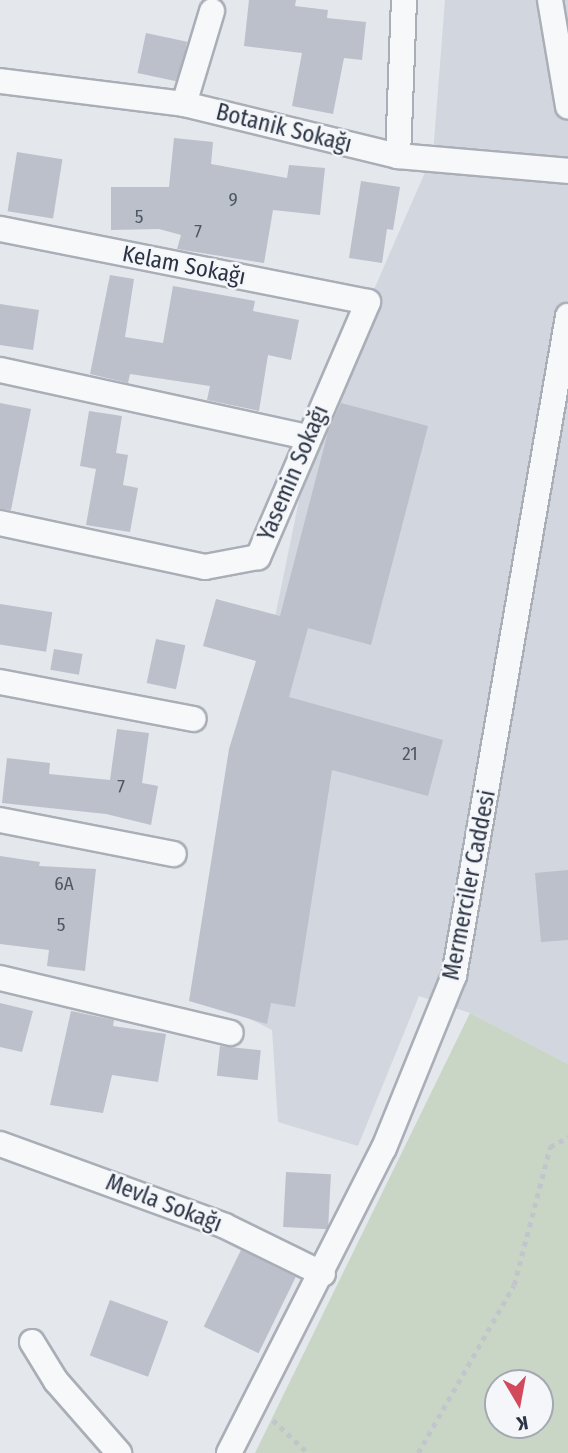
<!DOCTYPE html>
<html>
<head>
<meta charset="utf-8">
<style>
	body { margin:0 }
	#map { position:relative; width:568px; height:1453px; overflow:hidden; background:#e4e7ec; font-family:"Fira Sans Condensed",sans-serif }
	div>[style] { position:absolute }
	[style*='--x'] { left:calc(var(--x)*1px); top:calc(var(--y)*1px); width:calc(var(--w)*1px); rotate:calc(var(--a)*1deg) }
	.built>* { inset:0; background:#d2d6de }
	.green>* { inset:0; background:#c9d6c5 }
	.building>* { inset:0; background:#bbc0ca; transform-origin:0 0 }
	.path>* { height:4.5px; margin-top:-2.25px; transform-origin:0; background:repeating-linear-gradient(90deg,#c2c5cb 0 5px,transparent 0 10px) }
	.roads { filter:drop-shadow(2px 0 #a9aeb7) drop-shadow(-2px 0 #a9aeb7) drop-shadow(0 2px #a9aeb7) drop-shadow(0 -2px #a9aeb7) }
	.street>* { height:24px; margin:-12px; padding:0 12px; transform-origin:12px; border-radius:12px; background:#f7f8fa }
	span { translate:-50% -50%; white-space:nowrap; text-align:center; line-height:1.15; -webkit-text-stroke:5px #f4f6f9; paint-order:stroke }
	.number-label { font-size:19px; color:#4f5766 }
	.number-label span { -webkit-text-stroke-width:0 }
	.street-label { font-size:23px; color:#2b3445 }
	.north { position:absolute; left:484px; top:1369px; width:70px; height:70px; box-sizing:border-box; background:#f4f6f9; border:2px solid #a4a8b1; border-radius:50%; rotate:170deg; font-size:19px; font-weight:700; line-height:28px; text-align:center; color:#2b3445 }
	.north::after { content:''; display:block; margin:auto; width:24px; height:32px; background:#d1495b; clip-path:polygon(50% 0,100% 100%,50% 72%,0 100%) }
</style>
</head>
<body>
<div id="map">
	<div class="built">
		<i style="clip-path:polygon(445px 0,568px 0,568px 1064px,470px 1013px,419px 996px,358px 1146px,278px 1122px,272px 1030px,198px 993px,314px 427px,433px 154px)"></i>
	</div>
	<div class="green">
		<i style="clip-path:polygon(evenodd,470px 1013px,568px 1064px,568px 1453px,255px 1453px,470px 1013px,498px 1383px,540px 1383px,540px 1425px,498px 1425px,498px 1383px)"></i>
	</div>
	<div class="building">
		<i style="clip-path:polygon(249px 0,296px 0,295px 6px,328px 10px,327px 18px,366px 22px,362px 60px,344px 58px,333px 114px,292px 106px,302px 53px,244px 46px)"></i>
		<i style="left:146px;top:33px;width:42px;height:41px;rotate:12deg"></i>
		<i style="clip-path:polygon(174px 138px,213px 142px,211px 164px,287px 178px,289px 165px,325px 168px,320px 215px,273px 210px,264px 263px,177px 249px,181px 235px,159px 229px,111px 230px,111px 187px,169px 187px)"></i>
		<i style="left:17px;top:152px;width:46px;height:60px;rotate:9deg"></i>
		<i style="clip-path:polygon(361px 181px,400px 187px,393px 230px,387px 229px,382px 263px,349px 258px)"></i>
		<i style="clip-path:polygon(110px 275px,134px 279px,125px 337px,163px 343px,173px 286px,255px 301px,253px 311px,299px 320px,291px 360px,268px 355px,259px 411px,207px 400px,210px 386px,130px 374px,128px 383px,90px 374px)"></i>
		<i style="clip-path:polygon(0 304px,39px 310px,33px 350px,0 345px)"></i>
		<i style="clip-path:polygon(0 403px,31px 409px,11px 510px,0 509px)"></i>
		<i style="clip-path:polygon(341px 403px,428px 426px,371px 645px,308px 628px,289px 697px,443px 740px,428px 796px,332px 770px,295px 1007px,271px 1003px,267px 1024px,189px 1001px,229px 749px,256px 661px,203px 646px,216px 599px,280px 616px,328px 432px)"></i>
		<i style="clip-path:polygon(89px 411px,122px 416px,116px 453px,128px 455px,123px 485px,138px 488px,130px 532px,86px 525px,96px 469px,80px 466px)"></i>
		<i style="left:0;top:604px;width:53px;height:40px;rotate:9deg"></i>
		<i style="left:156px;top:639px;width:30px;height:45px;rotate:12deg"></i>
		<i style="left:54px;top:649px;width:29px;height:21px;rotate:10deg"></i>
		<i style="clip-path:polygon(117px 729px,149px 733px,142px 783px,158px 786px,151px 825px,106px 814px,2px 803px,7px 758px,50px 763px,49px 774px,110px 780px)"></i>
		<i style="clip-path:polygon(0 856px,40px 862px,39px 866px,96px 869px,85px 971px,47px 966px,49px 950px,0 944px)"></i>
		<i style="clip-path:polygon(568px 870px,568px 940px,541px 942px,535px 873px)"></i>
		<i style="clip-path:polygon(0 1003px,33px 1011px,22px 1052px,0 1047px)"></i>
		<i style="clip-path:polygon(71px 1011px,114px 1020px,113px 1026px,166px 1034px,158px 1082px,112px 1075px,103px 1113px,50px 1105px)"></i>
		<i style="left:220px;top:1046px;width:41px;height:30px;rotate:6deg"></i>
		<i style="left:286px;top:1172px;width:45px;height:55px;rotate:3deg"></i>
		<i style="left:241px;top:1250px;width:61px;height:85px;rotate:26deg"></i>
		<i style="left:110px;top:1300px;width:62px;height:59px;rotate:20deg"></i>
	</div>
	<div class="path">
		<i style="--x:273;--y:1420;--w:48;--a:43.3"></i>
		<i style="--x:418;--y:1453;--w:193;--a:-60.3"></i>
		<i style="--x:514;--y:1285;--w:143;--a:-75.4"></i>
		<i style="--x:550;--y:1147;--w:21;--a:-29"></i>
	</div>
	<div class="roads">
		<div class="street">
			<i style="--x:550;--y:0;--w:108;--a:80.4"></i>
			<i style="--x:0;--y:81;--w:185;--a:7.1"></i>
			<i style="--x:184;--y:104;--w:220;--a:13.7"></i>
			<i style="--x:398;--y:156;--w:171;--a:5"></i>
			<i style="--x:184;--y:104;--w:97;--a:-73.2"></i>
			<i style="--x:398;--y:156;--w:156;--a:-87.8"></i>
			<i style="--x:0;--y:229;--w:375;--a:11.2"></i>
			<i style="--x:368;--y:302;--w:278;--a:113.3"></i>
			<i style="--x:258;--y:557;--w:54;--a:169.3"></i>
			<i style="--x:205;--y:567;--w:210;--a:-167.9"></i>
			<i style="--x:0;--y:370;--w:315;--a:12.3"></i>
			<i style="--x:0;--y:682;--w:197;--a:10.8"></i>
			<i style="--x:0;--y:820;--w:177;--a:11.1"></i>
			<i style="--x:0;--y:978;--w:237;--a:13.4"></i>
			<i style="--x:0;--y:1144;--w:239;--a:20"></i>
			<i style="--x:225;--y:1226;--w:109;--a:26.1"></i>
			<i style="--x:32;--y:1342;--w:46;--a:58.4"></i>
			<i style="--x:56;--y:1381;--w:96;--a:48.8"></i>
			<i style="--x:229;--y:1453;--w:342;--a:-63.1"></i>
			<i style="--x:384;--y:1148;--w:186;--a:-67.9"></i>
			<i style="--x:454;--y:976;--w:670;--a:-80.2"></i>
		</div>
	</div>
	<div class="number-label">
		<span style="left:233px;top:200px">9</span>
		<span style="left:139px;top:217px">5</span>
		<span style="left:198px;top:232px">7</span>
		<span style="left:410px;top:754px">21</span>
		<span style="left:121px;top:787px">7</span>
		<span style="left:64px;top:884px">6A</span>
		<span style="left:61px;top:925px">5</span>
	</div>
	<div class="street-label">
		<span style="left:284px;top:128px;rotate:14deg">Botanik Sokağı</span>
		<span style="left:184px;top:265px;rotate:11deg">Kelam Sokağı</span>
		<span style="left:293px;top:473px;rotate:-67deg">Yasemin Sokağı</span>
		<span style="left:469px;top:885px;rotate:-79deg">Mermerciler Caddesi</span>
		<span style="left:164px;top:1203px;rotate:21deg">Mevla Sokağı</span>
	</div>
	<div class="north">K</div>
</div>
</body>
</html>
